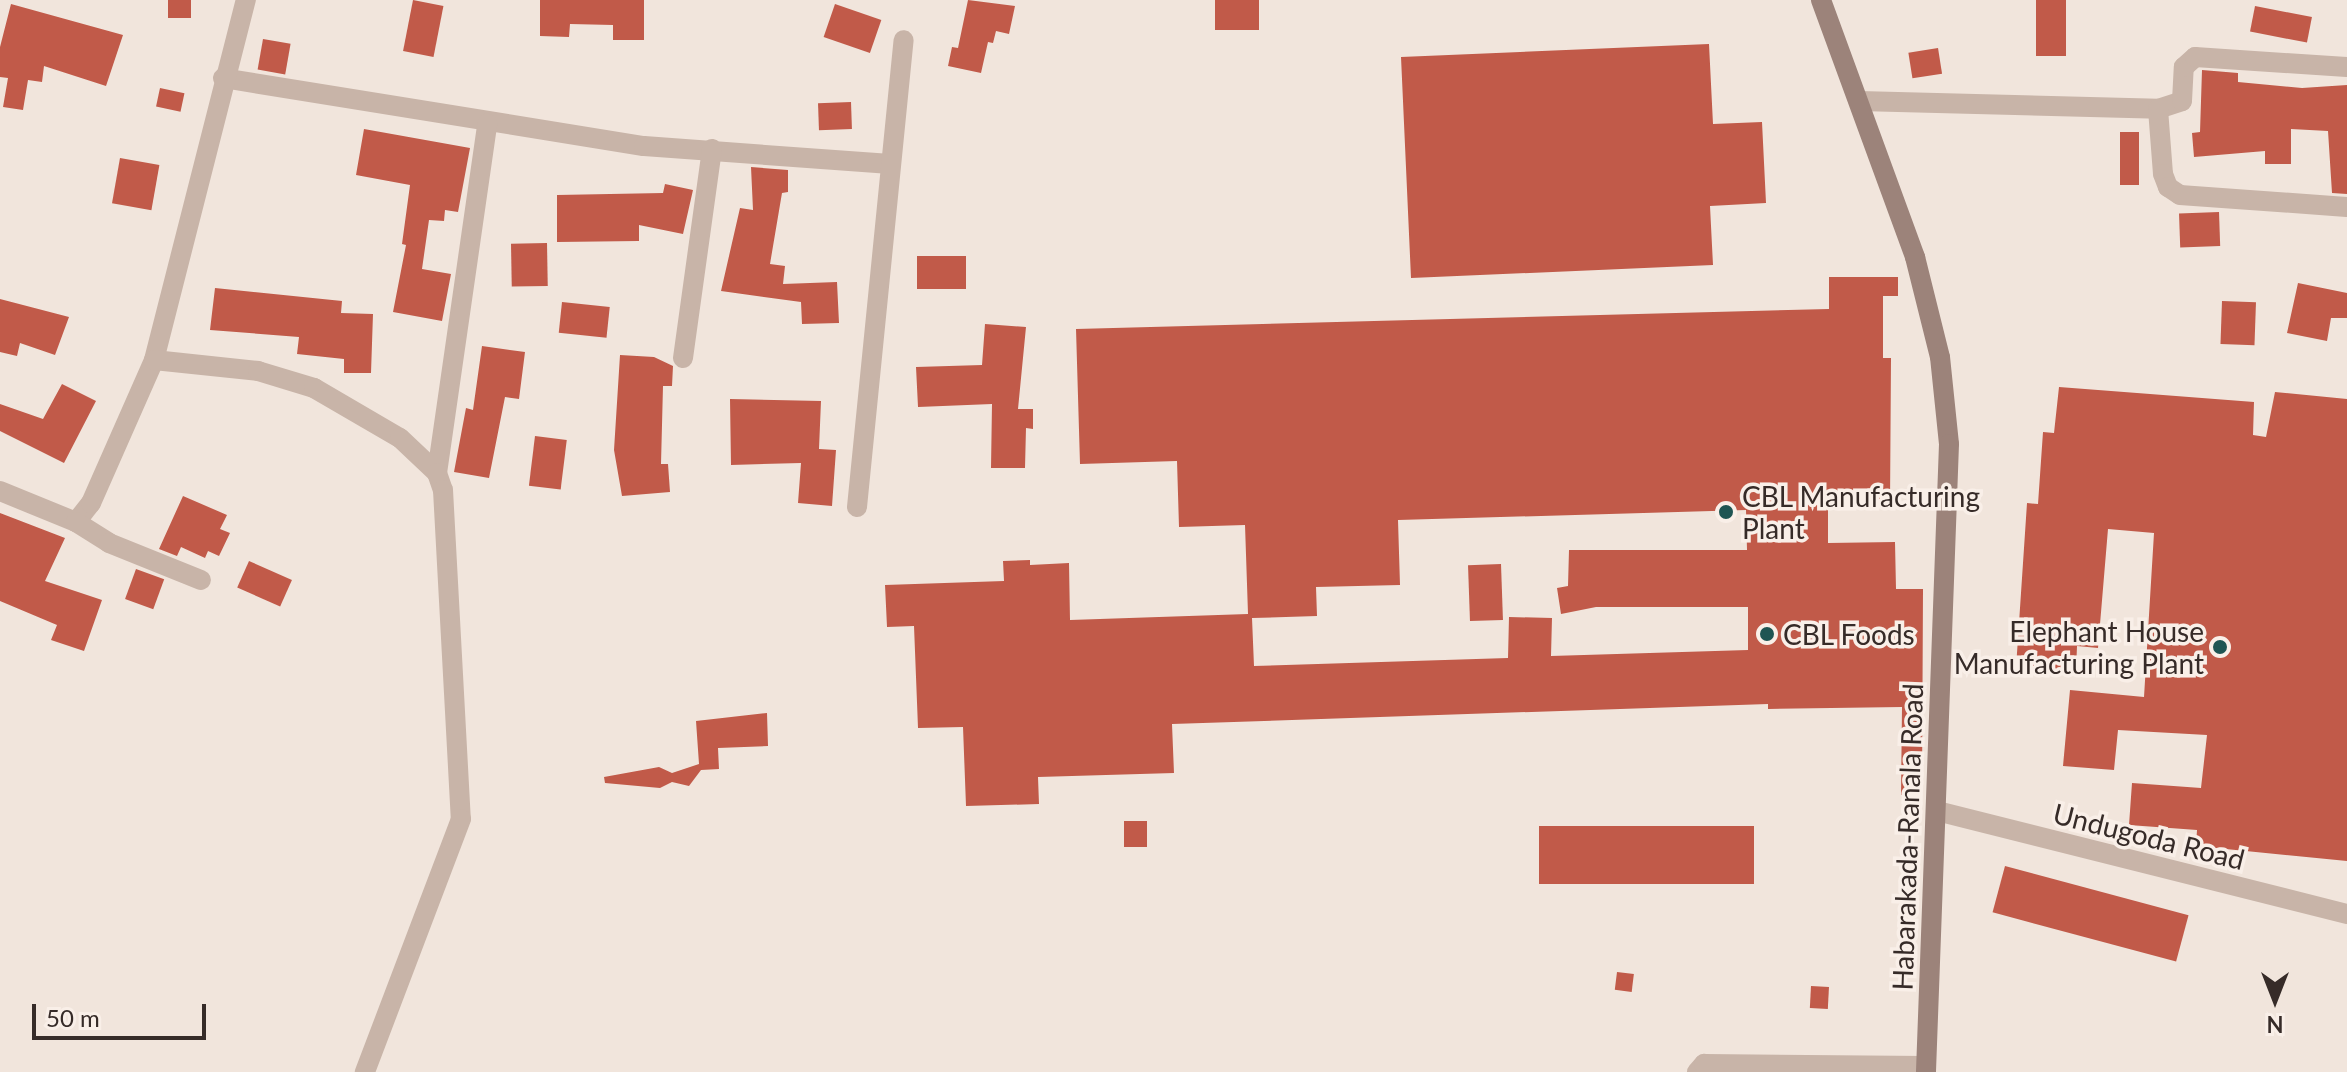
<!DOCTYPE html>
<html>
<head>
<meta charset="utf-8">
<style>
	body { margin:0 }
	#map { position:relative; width:2347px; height:1072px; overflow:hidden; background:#f1e5dc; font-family:Lato,sans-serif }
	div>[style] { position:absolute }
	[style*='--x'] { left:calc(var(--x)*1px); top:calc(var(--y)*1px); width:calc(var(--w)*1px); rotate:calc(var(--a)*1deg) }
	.building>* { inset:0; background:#c15a49; transform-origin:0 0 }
	.minor>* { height:20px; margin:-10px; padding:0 10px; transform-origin:10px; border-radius:10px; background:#c8b4a8 }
	.secondary>* { height:20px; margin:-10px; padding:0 10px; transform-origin:10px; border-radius:10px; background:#9c837a }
	.dots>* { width:22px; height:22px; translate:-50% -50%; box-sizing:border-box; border:4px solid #f9efe8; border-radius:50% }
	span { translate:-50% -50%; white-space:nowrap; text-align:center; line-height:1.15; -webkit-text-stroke:7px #f9efe8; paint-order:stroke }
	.poi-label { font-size:28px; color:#362b28 }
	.left { translate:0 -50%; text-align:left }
	.right { translate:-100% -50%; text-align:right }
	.street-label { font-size:28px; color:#362b28 }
	.north { position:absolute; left:2235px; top:960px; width:80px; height:80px; -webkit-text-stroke:6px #f9efe8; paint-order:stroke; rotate:180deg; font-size:22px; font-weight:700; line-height:32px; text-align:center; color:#362b28 }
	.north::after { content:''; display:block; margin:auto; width:28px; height:36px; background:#362b28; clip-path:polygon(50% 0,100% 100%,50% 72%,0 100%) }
	.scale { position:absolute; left:32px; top:1004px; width:174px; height:36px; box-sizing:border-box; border:4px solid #362b28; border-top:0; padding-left:10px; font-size:24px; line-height:28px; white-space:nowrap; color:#362b28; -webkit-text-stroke:6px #f9efe8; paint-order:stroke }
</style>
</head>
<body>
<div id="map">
	<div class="building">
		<i style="left:168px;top:0;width:23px;height:18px"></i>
		<i style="left:413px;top:0;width:31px;height:52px;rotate:11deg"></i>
		<i style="clip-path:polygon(540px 0,644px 0,644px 40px,613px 40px,613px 25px,570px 24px,569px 37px,540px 36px)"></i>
		<i style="clip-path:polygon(968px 0,1015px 6px,1009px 34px,996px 31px,993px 43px,988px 42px,981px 73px,948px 66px,952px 47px,958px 48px)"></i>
		<i style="left:1215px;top:0;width:44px;height:30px"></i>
		<i style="left:2036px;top:0;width:30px;height:56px"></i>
		<i style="clip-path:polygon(11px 4px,123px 35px,106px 86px,44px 66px,42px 82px,28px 80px,23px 110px,3px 107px,8px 78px,0 77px,0 47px)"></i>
		<i style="left:835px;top:4px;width:49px;height:35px;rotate:19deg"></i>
		<i style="left:2255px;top:6px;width:58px;height:26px;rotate:11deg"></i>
		<i style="left:263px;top:39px;width:28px;height:31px;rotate:10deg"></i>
		<i style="clip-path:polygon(1709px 44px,1713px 124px,1762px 122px,1766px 203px,1710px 206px,1713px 265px,1411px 278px,1401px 57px)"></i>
		<i style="left:1938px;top:48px;width:26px;height:30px;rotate:81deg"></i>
		<i style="clip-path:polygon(2202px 70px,2238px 73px,2238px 82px,2302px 88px,2347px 85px,2347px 194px,2332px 193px,2328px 131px,2291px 129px,2291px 164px,2265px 164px,2265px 151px,2194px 157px,2192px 133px,2200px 132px)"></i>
		<i style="left:160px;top:88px;width:25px;height:19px;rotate:12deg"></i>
		<i style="left:851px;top:102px;width:27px;height:33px;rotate:88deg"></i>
		<i style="clip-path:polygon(364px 129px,470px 148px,458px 212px,445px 210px,444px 221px,429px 220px,422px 269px,451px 274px,442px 321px,393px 312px,406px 245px,402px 244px,410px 185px,356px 175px)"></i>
		<i style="left:2120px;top:132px;width:19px;height:53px"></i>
		<i style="left:120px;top:158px;width:40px;height:46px;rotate:10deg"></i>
		<i style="clip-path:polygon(751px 167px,788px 170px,788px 192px,782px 193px,770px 264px,785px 266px,783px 284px,837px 282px,839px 323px,802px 324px,801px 302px,721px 291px,740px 208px,753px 210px)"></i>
		<i style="clip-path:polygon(665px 184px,693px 190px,683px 234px,639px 225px,639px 241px,557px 242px,557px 195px,663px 193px)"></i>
		<i style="left:2219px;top:212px;width:34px;height:40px;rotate:88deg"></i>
		<i style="left:547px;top:243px;width:43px;height:36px;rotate:89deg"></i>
		<i style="left:917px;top:256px;width:49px;height:33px"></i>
		<i style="clip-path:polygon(evenodd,1829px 277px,1898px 277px,1898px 296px,1883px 296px,1883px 358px,1891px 358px,1890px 505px,1828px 504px,1828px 543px,1895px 542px,1896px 589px,1923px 589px,1922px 795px,1901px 795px,1902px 707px,1768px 709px,1768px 704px,1172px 724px,1174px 773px,1038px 777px,1039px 804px,966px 806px,963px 727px,918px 728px,914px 626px,887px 627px,885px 585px,1004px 581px,1003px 561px,1030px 560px,1030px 565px,1069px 563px,1070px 620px,1248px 614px,1245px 525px,1179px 527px,1177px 461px,1080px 464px,1076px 329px,1829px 309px,1829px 277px,1746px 510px,1747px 550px,1569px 550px,1568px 586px,1557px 588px,1561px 614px,1596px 607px,1748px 607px,1748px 650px,1551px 656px,1552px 618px,1509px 617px,1508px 658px,1254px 666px,1252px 618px,1317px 616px,1316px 587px,1400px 585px,1398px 520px,1746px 510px)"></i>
		<i style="clip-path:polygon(2298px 283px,2347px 293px,2347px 318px,2331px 318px,2327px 341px,2287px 333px)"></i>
		<i style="clip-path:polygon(215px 288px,342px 301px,341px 313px,373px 314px,371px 373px,344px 373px,344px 359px,297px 354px,299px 337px,210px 330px)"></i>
		<i style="clip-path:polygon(0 299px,69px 317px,55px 355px,20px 343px,17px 356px,0 352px)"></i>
		<i style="left:2222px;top:301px;width:34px;height:43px;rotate:2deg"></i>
		<i style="left:562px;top:302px;width:48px;height:31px;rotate:6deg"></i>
		<i style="clip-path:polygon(985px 324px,1026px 327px,1018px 409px,1033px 409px,1033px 429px,1026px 428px,1025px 468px,991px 468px,992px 404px,918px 407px,916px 367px,982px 365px)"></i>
		<i style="clip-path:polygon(482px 346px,525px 352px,519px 399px,505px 397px,489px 478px,454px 472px,466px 408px,473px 410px)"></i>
		<i style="clip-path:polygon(620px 355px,654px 357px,673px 366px,672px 386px,663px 386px,661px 464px,668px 464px,670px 492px,622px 496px,614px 450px)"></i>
		<i style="clip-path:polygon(62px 384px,96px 401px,64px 463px,0 431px,0 404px,43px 419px)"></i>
		<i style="clip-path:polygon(2059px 387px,2254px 402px,2253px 435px,2266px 437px,2275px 392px,2347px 399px,2347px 861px,2196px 846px,2197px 830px,2129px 825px,2132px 783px,2201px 788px,2207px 735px,2118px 730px,2114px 770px,2063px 766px,2070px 690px,2144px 697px,2154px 533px,2108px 529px,2098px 648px,2077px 646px,2076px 672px,2016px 668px,2027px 503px,2038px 504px,2043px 432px,2054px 433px)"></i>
		<i style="clip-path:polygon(730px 399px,821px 401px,819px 449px,836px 450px,832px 506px,798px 503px,801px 463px,731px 465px)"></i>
		<i style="left:535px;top:436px;width:32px;height:50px;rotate:7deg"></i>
		<i style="clip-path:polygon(183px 496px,227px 515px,220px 529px,230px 533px,219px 556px,208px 551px,205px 558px,181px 547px,177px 556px,159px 549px)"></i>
		<i style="clip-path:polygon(0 513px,65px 538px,45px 581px,102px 600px,84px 651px,51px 640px,57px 625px,0 601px)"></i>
		<i style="left:249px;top:561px;width:47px;height:29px;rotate:24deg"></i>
		<i style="left:1501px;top:564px;width:56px;height:33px;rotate:88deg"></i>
		<i style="left:136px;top:569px;width:30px;height:32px;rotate:20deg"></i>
		<i style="clip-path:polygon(767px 713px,768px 746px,718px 748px,719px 769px,701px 770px,689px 786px,672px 782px,660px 788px,605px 783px,604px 777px,659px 767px,672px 773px,699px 764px,696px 721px)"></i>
		<i style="left:1124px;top:821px;width:23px;height:26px"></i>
		<i style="left:1754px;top:826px;width:58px;height:215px;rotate:90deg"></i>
		<i style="left:2005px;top:866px;width:190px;height:48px;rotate:15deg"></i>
		<i style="left:1617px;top:972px;width:17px;height:18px;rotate:7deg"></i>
		<i style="left:1811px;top:986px;width:18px;height:22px;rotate:3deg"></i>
	</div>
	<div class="minor">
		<i style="--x:223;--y:78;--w:426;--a:9.2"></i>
		<i style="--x:644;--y:146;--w:247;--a:4.2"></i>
		<i style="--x:1859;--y:101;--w:299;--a:1.5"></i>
		<i style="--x:2158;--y:109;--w:25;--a:-18"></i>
		<i style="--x:2182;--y:101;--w:34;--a:-87"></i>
		<i style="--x:2184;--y:67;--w:15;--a:-42"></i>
		<i style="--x:2195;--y:57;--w:152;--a:3.8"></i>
		<i style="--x:2158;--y:109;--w:65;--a:85.6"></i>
		<i style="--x:2163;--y:174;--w:14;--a:69"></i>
		<i style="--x:2168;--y:187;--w:14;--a:34"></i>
		<i style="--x:2180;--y:195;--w:167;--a:4.1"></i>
		<i style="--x:683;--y:358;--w:211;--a:-82.1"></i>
		<i style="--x:154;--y:360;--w:372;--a:-75.7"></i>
		<i style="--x:437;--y:473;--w:353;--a:-81.8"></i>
		<i style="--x:0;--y:491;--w:82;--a:22.2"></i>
		<i style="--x:76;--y:522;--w:24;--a:-52"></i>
		<i style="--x:91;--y:503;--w:156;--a:-66.2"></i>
		<i style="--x:154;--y:360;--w:105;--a:6"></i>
		<i style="--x:258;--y:371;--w:59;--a:16.9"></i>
		<i style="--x:314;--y:388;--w:99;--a:30.2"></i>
		<i style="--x:400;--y:438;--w:51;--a:43.4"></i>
		<i style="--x:437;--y:473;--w:18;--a:71"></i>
		<i style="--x:443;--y:490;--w:329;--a:86.9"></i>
		<i style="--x:461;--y:819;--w:271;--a:110.8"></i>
		<i style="--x:857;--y:507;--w:469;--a:-84.3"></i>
		<i style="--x:76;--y:522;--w:39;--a:32"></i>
		<i style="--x:109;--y:543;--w:99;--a:21.9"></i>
		<i style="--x:1937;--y:811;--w:423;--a:14.1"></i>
		<i style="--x:1697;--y:1072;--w:11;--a:-49"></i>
		<i style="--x:1704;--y:1064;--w:222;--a:0.5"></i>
	</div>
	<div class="secondary">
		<i style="--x:1821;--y:0;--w:274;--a:69.9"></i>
		<i style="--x:1915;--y:257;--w:103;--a:76"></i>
		<i style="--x:1940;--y:357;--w:87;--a:84.1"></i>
		<i style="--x:1949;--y:444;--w:628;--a:92.1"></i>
	</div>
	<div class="dots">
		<i style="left:1726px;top:512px;background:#1f5553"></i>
		<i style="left:1767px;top:634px;background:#1f5553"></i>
		<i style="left:2220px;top:647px;background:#1f5553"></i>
	</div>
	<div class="poi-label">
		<span class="left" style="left:1742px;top:512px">CBL Manufacturing<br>Plant</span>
		<span class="right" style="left:2204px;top:647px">Elephant House<br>Manufacturing Plant</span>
		<span class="left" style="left:1783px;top:634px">CBL Foods</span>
	</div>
	<div class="street-label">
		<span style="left:2149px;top:836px;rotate:14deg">Undugoda Road</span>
		<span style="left:1907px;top:837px;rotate:-88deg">Habarakada-Ranala Road</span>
	</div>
	<div class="north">N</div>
	<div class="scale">50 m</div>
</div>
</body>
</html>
